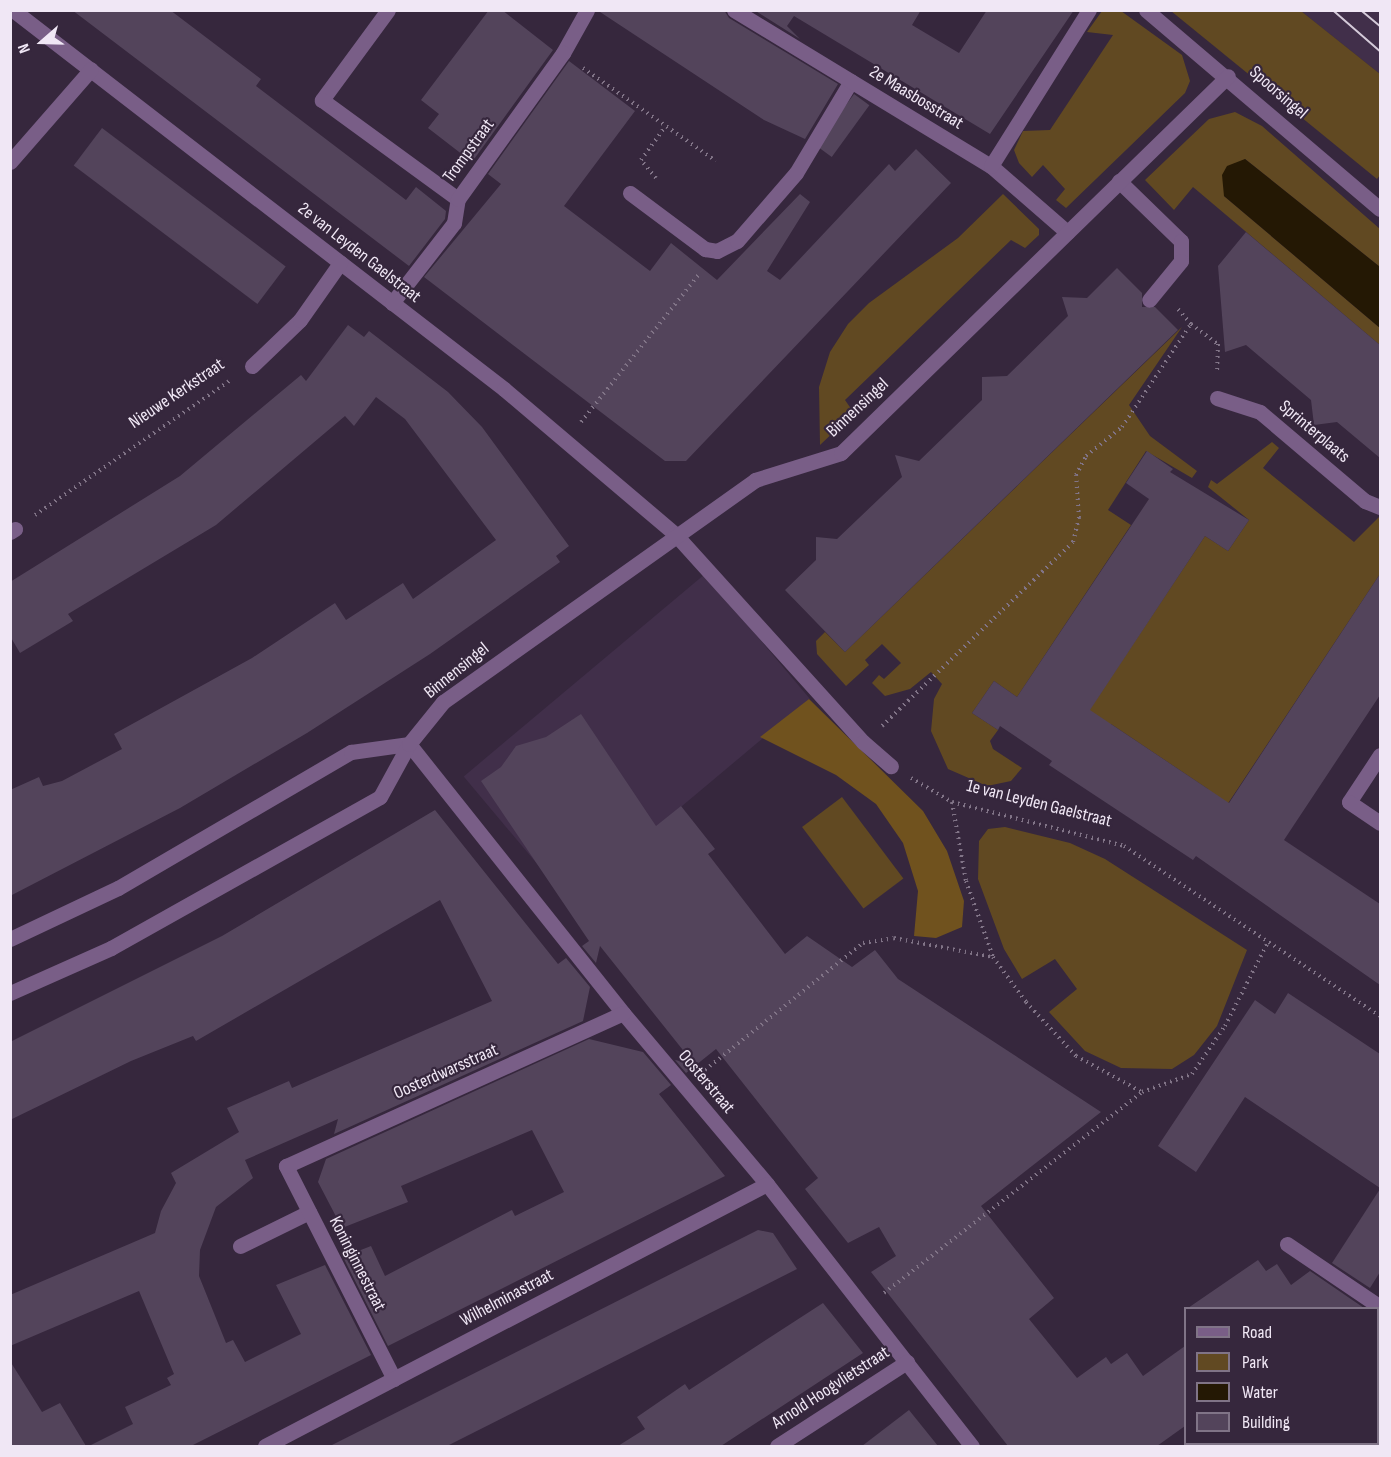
<!DOCTYPE html>
<html>
<head>
<meta charset="utf-8">
<style>
	body { margin:0 }
	#map { position:relative; width:1391px; height:1457px; overflow:hidden; background:#36273d; font-family:"Sofia Sans Condensed",sans-serif }
	div>[style] { position:absolute }
	[style*='--x'] { left:calc(var(--x)*1px); top:calc(var(--y)*1px); width:calc(var(--w)*1px); rotate:calc(var(--a)*1deg) }
	.built>* { inset:0; background:#412f4a; transform-origin:0 0 }
	.green>* { inset:0; background:#614922; transform-origin:0 0 }
	.forest>* { inset:0; background:#70521e }
	.water>* { inset:0; background:#241804 }
	.building>* { inset:0; background:#53445b; transform-origin:0 0 }
	.path>* { height:4px; margin-top:-2px; transform-origin:0; background:repeating-linear-gradient(90deg,#817487 0 1.5px,transparent 0 6px) }
	.service>* { height:15px; margin:-7.5px; padding:0 7.5px; transform-origin:7.5px; border-radius:7.5px; background:#795e87 }
	.pedestrian>* { height:15px; margin:-7.5px; padding:0 7.5px; transform-origin:7.5px; border-radius:7.5px; background:#795e87 }
	.minor>* { height:15px; margin:-7.5px; padding:0 7.5px; transform-origin:7.5px; border-radius:7.5px; background:#795e87 }
	.tram>* { height:1.5px; margin:-0.75px; padding:0 0.75px; transform-origin:0.75px; border-radius:0.75px; background:#d4cad9 }
	span { translate:-50% -50%; white-space:nowrap; text-align:center; line-height:1.15; -webkit-text-stroke:4.5px #36273d; paint-order:stroke }
	.street-label { font-size:18px; color:#f0e7f5 }
	.frame { position:absolute; inset:0; border:12px solid #f0e7f5; pointer-events:none }
	.legend { position:absolute; left:1184px; top:1307px; width:195px; height:138px; box-sizing:border-box; background:#36273d; border:2px solid #807487; margin:0; padding:8px 10px; list-style:none; font-size:18px; color:#f0e7f5 }
	.legend li { display:flex; align-items:center; gap:12px; height:30px }
	.legend b { width:30px; border:2px solid #807487 }
	.north { position:absolute; left:12px; top:12px; width:60px; height:60px; -webkit-text-stroke:4px #36273d; paint-order:stroke; rotate:250deg; font-size:16px; font-weight:700; line-height:24px; text-align:center; color:#f0e7f5 }
	.north::after { content:''; display:block; margin:auto; width:21px; height:27px; background:#f0e7f5; clip-path:polygon(50% 0,100% 100%,50% 72%,0 100%) }
</style>
</head>
<body>
<div id="map">
	<div class="built">
		<i style="clip-path:polygon(1301px 11px,1380px 11px,1380px 74px)"></i>
		<i style="left:705px;top:574px;width:163px;height:315px;rotate:50deg"></i>
	</div>
	<div class="green">
		<i style="clip-path:polygon(1102px 11px,1121px 11px,1182px 55px,1190px 81px,1185px 93px,1066px 208px,1056px 200px,1065px 189px,1043px 165px,1032px 177px,1019px 163px,1014px 150px,1023px 131px,1050px 130px,1113px 35px,1087px 32px)"></i>
		<i style="clip-path:polygon(1171px 11px,1301px 11px,1380px 74px,1380px 175px,1377px 179px)"></i>
		<i style="clip-path:polygon(1235px 112px,1262px 126px,1380px 229px,1380px 267px,1245px 159px,1224px 196px,1380px 328px,1380px 345px,1193px 187px,1174px 210px,1145px 180px,1209px 119px)"></i>
		<i style="clip-path:polygon(1003px 194px,1039px 229px,1039px 235px,1025px 248px,1011px 240px,845px 400px,854px 413px,820px 445px,819px 387px,830px 352px,848px 324px,869px 303px,958px 238px)"></i>
		<i style="clip-path:polygon(1182px 327px,1129px 405px,1150px 436px,1197px 471px,1192px 478px,1146px 451px,1108px 510px,1131px 525px,1017px 697px,994px 681px,972px 713px,998px 730px,990px 741px,993px 749px,1022px 768px,1011px 781px,987px 786px,948px 769px,931px 731px,934px 699px,942px 684px,931px 672px,910px 689px,885px 696px,872px 683px,879px 675px,884px 679px,901px 663px,882px 644px,865px 660px,869px 665px,846px 686px,817px 654px,816px 641px,825px 632px,845px 652px)"></i>
		<i style="clip-path:polygon(1272px 442px,1279px 448px,1263px 468px,1354px 542px,1380px 516px,1380px 574px,1213px 826px,1208px 789px,1111px 724px,1074px 733px,1205px 536px,1228px 551px,1249px 520px,1208px 487px,1211px 480px,1217px 484px)"></i>
		<i style="left:842px;top:797px;width:102px;height:50px;rotate:53deg"></i>
		<i style="clip-path:polygon(1005px 827px,1070px 843px,1105px 859px,1247px 950px,1217px 1026px,1194px 1055px,1172px 1069px,1121px 1068px,1085px 1051px,1049px 1012px,1077px 989px,1055px 959px,1022px 979px,1004px 949px,978px 879px,979px 841px,988px 829px)"></i>
	</div>
	<div class="forest">
		<i style="clip-path:polygon(809px 699px,923px 811px,947px 851px,964px 901px,962px 927px,936px 938px,914px 936px,918px 891px,903px 843px,876px 804px,836px 775px,760px 737px)"></i>
	</div>
	<div class="water">
		<i style="clip-path:polygon(1245px 159px,1380px 267px,1380px 328px,1224px 196px,1222px 175px,1227px 166px)"></i>
	</div>
	<div class="building">
		<i style="clip-path:polygon(72px 10px,170px 10px,261px 79px,256px 86px,406px 200px,416px 187px,446px 211px,445px 219px,409px 266px)"></i>
		<i style="clip-path:polygon(489px 10px,502px 10px,553px 50px,472px 162px,428px 128px,439px 114px,421px 100px)"></i>
		<i style="clip-path:polygon(597px 10px,724px 10px,729px 18px,838px 84px,805px 139px,764px 120px)"></i>
		<i style="clip-path:polygon(754px 10px,921px 10px,912px 25px,959px 53px,987px 10px,1074px 10px,990px 134px,794px 16px,787px 26px,800px 39px)"></i>
		<i style="clip-path:polygon(569px 61px,635px 111px,564px 206px,650px 271px,671px 243px,717px 280px,800px 194px,810px 202px,767px 271px,780px 280px,889px 164px,895px 171px,916px 149px,951px 183px,686px 461px,665px 461px,424px 277px,501px 184px,488px 174px)"></i>
		<i style="left:854px;top:94px;width:19px;height:64px;rotate:36deg"></i>
		<i style="left:102px;top:128px;width:230px;height:47px;rotate:37deg"></i>
		<i style="clip-path:polygon(1246px 232px,1380px 345px,1380px 458px,1337px 422px,1314px 425px,1311px 400px,1246px 345px,1225px 352px,1218px 266px)"></i>
		<i style="clip-path:polygon(1117px 268px,1142px 293px,1142px 307px,1155px 307px,1178px 330px,845px 652px,785px 590px,816px 560px,816px 537px,837px 539px,902px 477px,895px 455px,919px 461px,982px 400px,982px 377px,1007px 376px,1068px 316px,1062px 297px,1087px 298px)"></i>
		<i style="clip-path:polygon(348px 325px,364px 337px,369px 331px,448px 392px,482px 427px,569px 546px,556px 556px,560px 562px,430px 654px,307px 733px,180px 808px,10px 896px,10px 790px,39px 777px,43px 786px,62px 781px,122px 749px,114px 734px,252px 658px,335px 603px,346px 620px,403px 583px,413px 599px,496px 540px,405px 419px,376px 397px,354px 426px,345px 416px,216px 525px,68px 614px,73px 621px,20px 653px,10px 636px,10px 582px,180px 476px,301px 375px,306px 381px)"></i>
		<i style="clip-path:polygon(1147px 451px,1173px 469px,1170px 472px,1249px 520px,1228px 551px,1205px 536px,1090px 710px,1229px 803px,1380px 574px,1380px 695px,1284px 840px,1380px 904px,1380px 985px,1196px 856px,1193px 860px,1049px 765px,1052px 761px,1000px 726px,998px 730px,972px 713px,994px 681px,1017px 697px,1149px 499px,1126px 483px)"></i>
		<i style="clip-path:polygon(581px 714px,656px 826px,681px 806px,715px 849px,708px 854px,785px 954px,807px 936px,852px 967px,875px 950px,898px 979px,1101px 1112px,981px 1206px,1054px 1298px,1029px 1319px,1077px 1378px,1106px 1357px,1111px 1364px,1127px 1353px,1143px 1376px,1185px 1346px,1185px 1426px,1157px 1446px,1008px 1446px,871px 1272px,896px 1256px,879px 1227px,848px 1243px,805px 1189px,818px 1178px,716px 1049px,686px 1073px,675px 1060px,694px 1064px,600px 946px,596px 963px,582px 946px,589px 941px,481px 781px,501px 767px,516px 746px,546px 737px)"></i>
		<i style="clip-path:polygon(435px 810px,558px 964px,566px 958px,590px 987px,583px 1021px,334px 1134px,338px 1119px,245px 1160px,253px 1178px,216px 1207px,200px 1250px,199px 1276px,226px 1343px,233px 1340px,245px 1362px,301px 1334px,276px 1285px,325px 1265px,371px 1355px,191px 1446px,89px 1446px,133px 1424px,125px 1407px,171px 1385px,167px 1378px,174px 1374px,139px 1291px,10px 1346px,10px 1295px,155px 1233px,161px 1211px,176px 1183px,171px 1173px,239px 1132px,227px 1108px,289px 1081px,292px 1088px,492px 1001px,440px 900px,196px 1041px,193px 1036px,131px 1061px,10px 1120px,10px 1042px,222px 936px)"></i>
		<i style="clip-path:polygon(1288px 993px,1380px 1054px,1380px 1188px,1245px 1097px,1196px 1172px,1158px 1146px,1255px 1000px,1275px 1014px)"></i>
		<i style="clip-path:polygon(589px 1039px,643px 1052px,671px 1085px,659px 1094px,725px 1176px,388px 1346px,343px 1257px,371px 1246px,385px 1276px,512px 1210px,515px 1216px,564px 1192px,532px 1130px,401px 1186px,408px 1202px,342px 1228px,318px 1182px,326px 1159px)"></i>
		<i style="clip-path:polygon(1380px 1189px,1380px 1272px,1370px 1288px,1332px 1263px)"></i>
		<i style="clip-path:polygon(758px 1230px,773px 1233px,797px 1269px,447px 1446px,330px 1446px)"></i>
		<i style="clip-path:polygon(1258px 1260px,1266px 1271px,1277px 1264px,1291px 1285px,1310px 1271px,1364px 1308px,1188px 1308px)"></i>
		<i style="clip-path:polygon(823px 1303px,863px 1353px,721px 1446px,618px 1446px,645px 1429px,637px 1417px,685px 1384px,689px 1390px)"></i>
		<i style="clip-path:polygon(10px 1361px,42px 1412px,60px 1403px,86px 1446px,10px 1446px)"></i>
		<i style="clip-path:polygon(909px 1410px,938px 1446px,862px 1446px)"></i>
	</div>
	<div class="path">
		<i style="--x:583;--y:68;--w:162;--a:35"></i>
		<i style="--x:656;--y:178;--w:23;--a:-130"></i>
		<i style="--x:641;--y:160;--w:39;--a:-54"></i>
		<i style="--x:1191;--y:324;--w:34;--a:37"></i>
		<i style="--x:1218;--y:344;--w:29;--a:92"></i>
		<i style="--x:581;--y:422;--w:191;--a:-51.4"></i>
		<i style="--x:35;--y:515;--w:238;--a:-34.6"></i>
		<i style="--x:882;--y:726;--w:265;--a:-43.9"></i>
		<i style="--x:1073;--y:542;--w:25;--a:-76"></i>
		<i style="--x:1079;--y:518;--w:43;--a:-94"></i>
		<i style="--x:1076;--y:475;--w:21;--a:-62"></i>
		<i style="--x:1086;--y:456;--w:46;--a:-38.9"></i>
		<i style="--x:1122;--y:427;--w:124;--a:-56.2"></i>
		<i style="--x:1191;--y:324;--w:23;--a:-131"></i>
		<i style="--x:911;--y:778;--w:48;--a:30.3"></i>
		<i style="--x:952;--y:802;--w:178;--a:14.3"></i>
		<i style="--x:1124;--y:846;--w:307;--a:33.6"></i>
		<i style="--x:952;--y:802;--w:80;--a:80"></i>
		<i style="--x:966;--y:881;--w:81;--a:70.4"></i>
		<i style="--x:993;--y:957;--w:56;--a:53.7"></i>
		<i style="--x:1026;--y:1002;--w:74;--a:47.2"></i>
		<i style="--x:1076;--y:1056;--w:75;--a:28.6"></i>
		<i style="--x:1142;--y:1092;--w:53;--a:-19.8"></i>
		<i style="--x:1192;--y:1074;--w:58;--a:-55.5"></i>
		<i style="--x:1225;--y:1026;--w:94;--a:-62.9"></i>
		<i style="--x:705;--y:1070;--w:203;--a:-38.8"></i>
		<i style="--x:863;--y:943;--w:31;--a:-9"></i>
		<i style="--x:894;--y:938;--w:101;--a:10.9"></i>
		<i style="--x:884;--y:1293;--w:327;--a:-37.9"></i>
	</div>
	<div class="service">
		<i style="--x:388;--y:10;--w:112;--a:126.3"></i>
		<i style="--x:322;--y:100;--w:168;--a:36.1"></i>
		<i style="--x:1119;--y:181;--w:86;--a:44.1"></i>
		<i style="--x:1181;--y:241;--w:20;--a:90"></i>
		<i style="--x:1181;--y:261;--w:50;--a:129.4"></i>
		<i style="--x:630;--y:193;--w:94;--a:36.7"></i>
		<i style="--x:705;--y:249;--w:12;--a:9"></i>
		<i style="--x:717;--y:251;--w:22;--a:-27"></i>
		<i style="--x:737;--y:241;--w:90;--a:-49.1"></i>
		<i style="--x:796;--y:173;--w:107;--a:-59.1"></i>
		<i style="--x:1380;--y:755;--w:56;--a:123.4"></i>
		<i style="--x:1349;--y:802;--w:37;--a:34"></i>
		<i style="--x:240;--y:1246;--w:77;--a:-26.2"></i>
	</div>
	<div class="pedestrian">
		<i style="--x:563;--y:53;--w:49;--a:-60.8"></i>
	</div>
	<div class="minor">
		<i style="--x:13;--y:10;--w:620;--a:37.66"></i>
		<i style="--x:504;--y:389;--w:224;--a:40.3"></i>
		<i style="--x:675;--y:534;--w:280;--a:47.9"></i>
		<i style="--x:863;--y:742;--w:37;--a:41"></i>
		<i style="--x:734;--y:10;--w:301;--a:31.3"></i>
		<i style="--x:991;--y:166;--w:101;--a:41"></i>
		<i style="--x:1146;--y:10;--w:307;--a:40.4"></i>
		<i style="--x:10;--y:162;--w:123;--a:-48.9"></i>
		<i style="--x:991;--y:166;--w:184;--a:-57.9"></i>
		<i style="--x:392;--y:303;--w:101;--a:-52.2"></i>
		<i style="--x:454;--y:223;--w:24;--a:-81"></i>
		<i style="--x:458;--y:199;--w:180;--a:-54.3"></i>
		<i style="--x:252;--y:366;--w:66;--a:-43.8"></i>
		<i style="--x:300;--y:320;--w:70;--a:-54.9"></i>
		<i style="--x:1217;--y:398;--w:45;--a:18"></i>
		<i style="--x:1260;--y:412;--w:138;--a:40.3"></i>
		<i style="--x:1365;--y:501;--w:16;--a:22"></i>
		<i style="--x:10;--y:532;--w:6;--a:-31"></i>
		<i style="--x:409;--y:744;--w:344;--a:51.5"></i>
		<i style="--x:623;--y:1013;--w:224;--a:49.9"></i>
		<i style="--x:767;--y:1184;--w:333;--a:52"></i>
		<i style="--x:10;--y:939;--w:119;--a:-25.3"></i>
		<i style="--x:118;--y:888;--w:270;--a:-30.3"></i>
		<i style="--x:351;--y:752;--w:59;--a:-7.9"></i>
		<i style="--x:10;--y:993;--w:111;--a:-24"></i>
		<i style="--x:111;--y:948;--w:308;--a:-29.3"></i>
		<i style="--x:380;--y:797;--w:60;--a:-61.3"></i>
		<i style="--x:409;--y:744;--w:54;--a:-51"></i>
		<i style="--x:443;--y:702;--w:383;--a:-35.4"></i>
		<i style="--x:755;--y:480;--w:90;--a:-17.4"></i>
		<i style="--x:841;--y:453;--w:540;--a:-44.25"></i>
		<i style="--x:1287;--y:1244;--w:112;--a:34.1"></i>
		<i style="--x:1378;--y:1332;--w:3;--a:-45"></i>
		<i style="--x:394;--y:1379;--w:239;--a:-116.9"></i>
		<i style="--x:286;--y:1166;--w:370;--a:-24.4"></i>
		<i style="--x:1250;--y:1444;--w:3;--a:45"></i>
		<i style="--x:265;--y:1446;--w:566;--a:-27.56"></i>
		<i style="--x:777;--y:1446;--w:155;--a:-32.9"></i>
		<i style="--x:1216;--y:1446;--w:4;--a:-27"></i>
	</div>
	<div class="tram">
		<i style="--x:1333;--y:10;--w:62;--a:41.1"></i>
		<i style="--x:1361;--y:10;--w:25;--a:40"></i>
	</div>
	<div class="street-label">
		<span style="left:1278px;top:93px;rotate:41deg">Spoorsingel</span>
		<span style="left:916px;top:98px;rotate:31deg">2e Maasbosstraat</span>
		<span style="left:469px;top:151px;rotate:-54deg">Trompstraat</span>
		<span style="left:359px;top:253px;rotate:38deg">2e van Leyden Gaelstraat</span>
		<span style="left:177px;top:394px;rotate:-34deg">Nieuwe Kerkstraat</span>
		<span style="left:858px;top:408px;rotate:-43deg">Binnensingel</span>
		<span style="left:1314px;top:432px;rotate:40deg">Sprinterplaats</span>
		<span style="left:457px;top:671px;rotate:-39deg">Binnensingel</span>
		<span style="left:1039px;top:804px;rotate:14deg">1e van Leyden Gaelstraat</span>
		<span style="left:446px;top:1072px;rotate:-24deg">Oosterdwarsstraat</span>
		<span style="left:706px;top:1082px;rotate:50deg">Oosterstraat</span>
		<span style="left:357px;top:1264px;rotate:63deg">Koninginnestraat</span>
		<span style="left:507px;top:1298px;rotate:-28deg">Wilhelminastraat</span>
		<span style="left:831px;top:1388px;rotate:-33deg">Arnold Hoogvlietstraat</span>
	</div>
	<div class="frame"></div>
	<ul class="legend">
	<li><b style="height:8px;background:#795e87"></b>Road</li>
	<li><b style="height:16px;background:#614922"></b>Park</li>
	<li><b style="height:16px;background:#241804"></b>Water</li>
	<li><b style="height:16px;background:#53445b"></b>Building</li>
	</ul>
	<div class="north">N</div>
</div>
</body>
</html>
